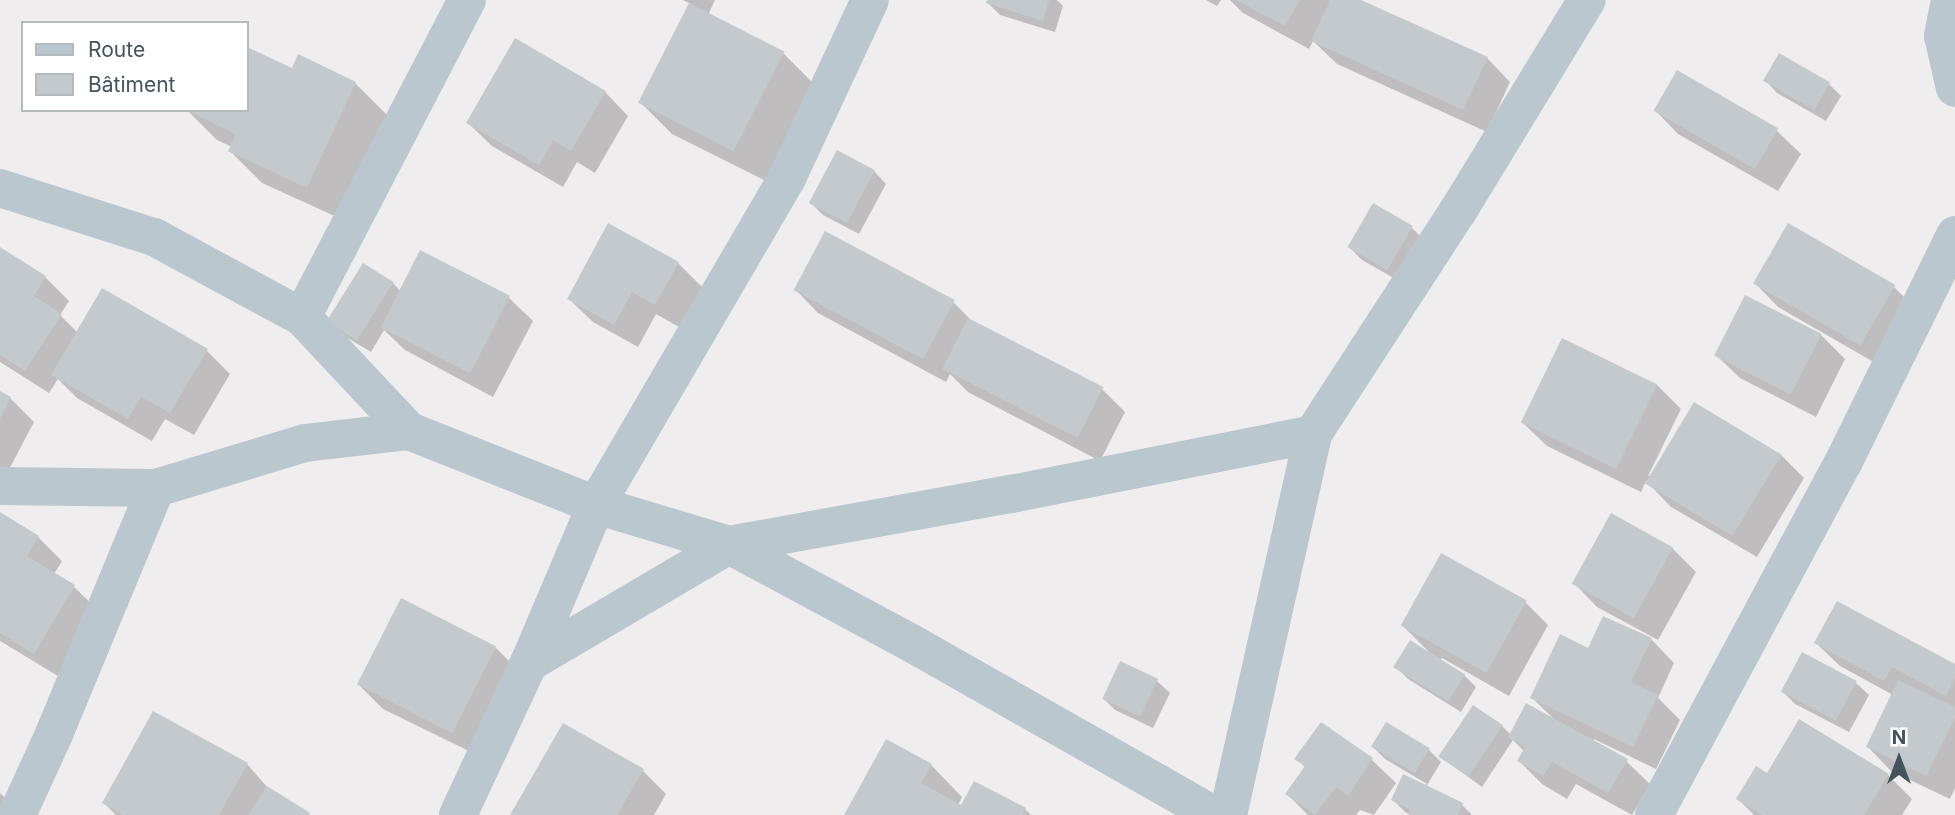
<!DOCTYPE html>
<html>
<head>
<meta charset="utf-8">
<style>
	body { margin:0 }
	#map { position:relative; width:1955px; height:815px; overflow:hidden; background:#f0edee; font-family:Inter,sans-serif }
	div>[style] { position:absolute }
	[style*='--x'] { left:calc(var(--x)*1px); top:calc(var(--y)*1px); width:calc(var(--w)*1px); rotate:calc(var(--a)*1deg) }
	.shadow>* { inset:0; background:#0003 }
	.building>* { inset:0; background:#c4c9ce; transform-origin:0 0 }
	.minor>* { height:38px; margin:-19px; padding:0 19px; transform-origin:19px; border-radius:19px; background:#bac7ce }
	span { translate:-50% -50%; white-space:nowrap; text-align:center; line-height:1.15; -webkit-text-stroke:6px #fff; paint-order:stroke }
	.legend { position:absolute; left:21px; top:21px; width:228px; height:91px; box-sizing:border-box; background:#fff; border:2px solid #b4bbbe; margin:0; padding:9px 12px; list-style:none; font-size:21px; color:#44545d }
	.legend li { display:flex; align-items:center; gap:14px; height:35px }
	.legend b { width:35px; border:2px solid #b4bbbe }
	.north { position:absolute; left:1864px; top:724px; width:70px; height:70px; -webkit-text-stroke:5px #fff; paint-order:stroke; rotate:0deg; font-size:19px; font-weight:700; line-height:28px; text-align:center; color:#44545d }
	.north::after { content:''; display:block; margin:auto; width:24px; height:32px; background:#44545d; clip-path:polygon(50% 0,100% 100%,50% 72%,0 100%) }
</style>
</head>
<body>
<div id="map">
	<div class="shadow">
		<i style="clip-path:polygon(683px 0,715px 0,708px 15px,783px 53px,815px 85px,766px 181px,672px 134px,641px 103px,691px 4px)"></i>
		<i style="clip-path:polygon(989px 0,1057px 0,1063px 6px,1055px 32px,1000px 15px,988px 3px)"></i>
		<i style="clip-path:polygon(1206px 0,1221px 0,1217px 6px)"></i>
		<i style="clip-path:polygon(1230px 0,1357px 0,1487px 58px,1510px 82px,1487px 132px,1337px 64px,1313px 41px,1309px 49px,1243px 13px)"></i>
		<i style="clip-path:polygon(247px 49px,293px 70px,355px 83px,387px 115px,339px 218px,262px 183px,230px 151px,232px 147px,217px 140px,187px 110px,247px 110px)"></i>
		<i style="clip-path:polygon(1780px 55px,1829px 84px,1841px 96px,1826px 121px,1777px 93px,1765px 80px)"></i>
		<i style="clip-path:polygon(1677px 72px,1777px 131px,1801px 154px,1778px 191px,1678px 134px,1655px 110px)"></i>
		<i style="clip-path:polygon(605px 92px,628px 116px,595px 173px,577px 162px,563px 187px,492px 146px,468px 123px)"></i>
		<i style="clip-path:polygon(874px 171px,886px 184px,859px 234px,823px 215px,811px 203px)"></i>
		<i style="clip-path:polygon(1411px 227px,1424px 240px,1399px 281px,1362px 260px,1350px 248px)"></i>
		<i style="clip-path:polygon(0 249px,45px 277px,69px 301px,60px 315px,78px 333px,207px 351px,230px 374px,194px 435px,165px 419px,152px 441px,77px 398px,58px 379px,49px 393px,0 362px)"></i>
		<i style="clip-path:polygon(421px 252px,509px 298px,533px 321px,493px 397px,405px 350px,384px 330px,371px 352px,341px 334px,329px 322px,393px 283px,400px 291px)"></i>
		<i style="clip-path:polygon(678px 263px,702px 287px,679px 327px,656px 314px,638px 347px,593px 322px,569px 299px)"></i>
		<i style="clip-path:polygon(1755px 283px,1894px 287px,1917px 310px,1884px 368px,1778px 307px)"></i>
		<i style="clip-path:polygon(795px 289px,953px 302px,973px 322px,1102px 389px,1125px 412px,1100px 461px,968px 392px,950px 374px,946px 382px,818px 313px)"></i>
		<i style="clip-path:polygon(1820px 334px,1845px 359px,1816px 417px,1740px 378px,1716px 355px)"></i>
		<i style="clip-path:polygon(1563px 340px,1657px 385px,1681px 409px,1648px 476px,1781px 455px,1804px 478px,1757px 557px,1671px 507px,1646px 481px,1641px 492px,1547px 446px,1523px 423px)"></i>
		<i style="clip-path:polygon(0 393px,10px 398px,34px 422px,4px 479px,0 477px)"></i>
		<i style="clip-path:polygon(0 514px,38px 537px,62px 561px,54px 574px,74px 587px,98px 610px,58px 676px,0 641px)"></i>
		<i style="clip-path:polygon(1612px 515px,1672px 548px,1696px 572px,1658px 640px,1597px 607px,1574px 583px)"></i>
		<i style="clip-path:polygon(1525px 602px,1548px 625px,1509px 696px,1442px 658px,1440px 660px,1464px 675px,1476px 687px,1461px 712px,1408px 679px,1396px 666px,1429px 652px,1402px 625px)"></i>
		<i style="clip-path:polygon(1651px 639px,1674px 663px,1658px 698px,1680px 720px,1656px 769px,1594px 739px,1593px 742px,1626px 761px,1650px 784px,1632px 815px,1576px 784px,1567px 799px,1542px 784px,1519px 761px,1524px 751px,1513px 740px,1482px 787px,1441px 757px,1502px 726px,1511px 735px,1554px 719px,1532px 698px,1589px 650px)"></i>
		<i style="clip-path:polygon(1816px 643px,1955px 666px,1955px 788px,1950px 799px,1891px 771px,1868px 747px,1893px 695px,1840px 666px)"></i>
		<i style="clip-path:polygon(496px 648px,519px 671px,477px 755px,383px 709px,359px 685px)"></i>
		<i style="clip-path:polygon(1803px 655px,1856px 683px,1869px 695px,1849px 732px,1795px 704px,1783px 692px)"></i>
		<i style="clip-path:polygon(1121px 663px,1157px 681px,1170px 693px,1153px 728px,1115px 710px,1103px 698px)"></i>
		<i style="clip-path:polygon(1321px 724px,1372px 760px,1396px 783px,1374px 815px,1360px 810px,1356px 815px,1308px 815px,1287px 794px,1306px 768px,1297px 759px)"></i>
		<i style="clip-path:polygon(1373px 747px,1429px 750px,1441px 762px,1426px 787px,1462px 805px,1472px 815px,1411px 815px,1405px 812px,1393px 800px,1427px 784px,1385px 759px)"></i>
		<i style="clip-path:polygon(247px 764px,269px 789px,310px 815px,116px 815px,104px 803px)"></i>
		<i style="clip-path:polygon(931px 765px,962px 797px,958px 805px,1025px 809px,1031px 815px,846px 815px)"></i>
		<i style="clip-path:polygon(642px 770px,666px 794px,654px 815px,512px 815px)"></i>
		<i style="clip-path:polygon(1767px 775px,1888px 775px,1912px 799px,1902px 815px,1754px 815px,1738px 799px)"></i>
		<i style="clip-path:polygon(0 793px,19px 811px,0 815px)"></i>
	</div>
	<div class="building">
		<i style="clip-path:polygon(987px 0,1049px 0,1043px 21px,986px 3px)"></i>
		<i style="clip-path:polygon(1236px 0,1300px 0,1285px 26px)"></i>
		<i style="clip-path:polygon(1330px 0,1361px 0,1488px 57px,1463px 110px,1311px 41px)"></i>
		<i style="left:689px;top:3px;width:107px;height:112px;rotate:27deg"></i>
		<i style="clip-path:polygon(515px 38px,606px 91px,571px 151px,553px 140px,539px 165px,466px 123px)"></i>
		<i style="clip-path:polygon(247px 47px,292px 68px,298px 54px,356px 82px,307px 188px,228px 151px,236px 134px,186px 110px,247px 110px)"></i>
		<i style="left:1779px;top:53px;width:59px;height:32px;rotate:30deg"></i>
		<i style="left:1677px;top:70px;width:117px;height:47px;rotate:30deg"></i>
		<i style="left:837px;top:150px;width:43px;height:60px;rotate:28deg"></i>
		<i style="left:1373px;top:203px;width:46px;height:51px;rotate:30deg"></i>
		<i style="clip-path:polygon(608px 223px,679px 262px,655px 305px,632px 292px,614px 325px,567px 299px)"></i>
		<i style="left:1788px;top:223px;width:124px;height:70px;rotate:30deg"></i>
		<i style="left:825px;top:231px;width:147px;height:67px;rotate:28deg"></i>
		<i style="clip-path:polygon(0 247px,46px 276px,34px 296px,62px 314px,25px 371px,0 355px)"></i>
		<i style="left:420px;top:250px;width:101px;height:87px;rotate:27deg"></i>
		<i style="left:363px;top:263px;width:36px;height:69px;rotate:32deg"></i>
		<i style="clip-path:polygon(102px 288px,208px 349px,170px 413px,141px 397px,128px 419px,51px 375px)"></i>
		<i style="left:1745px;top:295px;width:86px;height:68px;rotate:27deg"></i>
		<i style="left:968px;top:318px;width:152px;height:57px;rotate:27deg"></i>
		<i style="left:1562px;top:338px;width:106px;height:94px;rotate:26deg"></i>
		<i style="clip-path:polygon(0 391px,11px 397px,0 419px)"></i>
		<i style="left:1694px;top:402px;width:102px;height:95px;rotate:31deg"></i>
		<i style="clip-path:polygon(0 512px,39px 536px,27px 556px,75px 585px,34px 654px,0 633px)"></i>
		<i style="left:1611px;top:513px;width:71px;height:81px;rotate:29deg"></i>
		<i style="left:1441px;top:553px;width:98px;height:83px;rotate:29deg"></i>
		<i style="left:401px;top:598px;width:107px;height:97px;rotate:27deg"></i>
		<i style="clip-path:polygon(1837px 601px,1955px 664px,1955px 678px,1946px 696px,1892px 667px,1884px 681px,1814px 643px)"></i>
		<i style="clip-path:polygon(1603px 616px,1652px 638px,1631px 682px,1658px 695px,1633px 747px,1530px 698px,1560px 634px,1588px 648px)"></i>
		<i style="left:1410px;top:640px;width:65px;height:32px;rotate:32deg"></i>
		<i style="left:1802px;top:652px;width:62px;height:45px;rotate:28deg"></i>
		<i style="left:1120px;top:661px;width:42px;height:42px;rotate:25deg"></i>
		<i style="clip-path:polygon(1898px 680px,1955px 707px,1955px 718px,1926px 776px,1866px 747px)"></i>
		<i style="clip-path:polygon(1526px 703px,1628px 759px,1608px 793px,1552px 762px,1543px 776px,1517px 761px,1525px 747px,1508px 737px)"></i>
		<i style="left:1473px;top:705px;width:36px;height:62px;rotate:34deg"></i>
		<i style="clip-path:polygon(153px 711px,248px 763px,219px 815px,123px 815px,102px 803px)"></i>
		<i style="clip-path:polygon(1799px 719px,1889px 774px,1864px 815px,1762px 815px,1736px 799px,1756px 766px,1767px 773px)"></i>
		<i style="clip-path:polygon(1321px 722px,1373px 758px,1348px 796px,1336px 787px,1315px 815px,1285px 794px,1305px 766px,1294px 759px)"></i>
		<i style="left:1386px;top:722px;width:51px;height:29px;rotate:31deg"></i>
		<i style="clip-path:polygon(563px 723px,644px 769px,617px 815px,510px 815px)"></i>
		<i style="clip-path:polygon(886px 739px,932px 764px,921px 783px,961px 805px,974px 781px,1026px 808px,1022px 815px,844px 815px)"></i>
		<i style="clip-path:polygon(1403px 774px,1463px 803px,1458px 815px,1409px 815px,1411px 810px,1391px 800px)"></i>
		<i style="clip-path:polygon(267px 786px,310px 813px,309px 815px,248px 815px)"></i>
	</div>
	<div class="minor">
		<i style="--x:1950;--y:0;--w:37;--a:101"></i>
		<i style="--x:1943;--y:36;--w:53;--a:77"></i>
		<i style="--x:0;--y:188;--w:162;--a:17.7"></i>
		<i style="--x:154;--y:237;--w:168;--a:28.4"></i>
		<i style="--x:302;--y:317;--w:156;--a:46.8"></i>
		<i style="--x:302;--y:317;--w:357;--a:-62.5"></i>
		<i style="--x:0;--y:486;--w:156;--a:0.7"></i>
		<i style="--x:156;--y:488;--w:156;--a:-16.8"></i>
		<i style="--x:305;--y:443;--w:105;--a:-6.6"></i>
		<i style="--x:409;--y:431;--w:201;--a:21.6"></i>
		<i style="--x:596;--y:505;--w:139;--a:16.7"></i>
		<i style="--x:729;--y:545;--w:209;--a:28.3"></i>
		<i style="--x:913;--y:644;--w:346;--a:29.6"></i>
		<i style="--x:529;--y:663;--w:232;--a:-30.5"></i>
		<i style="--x:729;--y:545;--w:287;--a:-10.3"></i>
		<i style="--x:1011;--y:494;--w:308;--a:-11.2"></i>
		<i style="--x:17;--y:815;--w:89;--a:-65.4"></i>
		<i style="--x:54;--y:734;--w:266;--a:-67.5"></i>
		<i style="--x:458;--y:815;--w:168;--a:-65"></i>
		<i style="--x:529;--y:663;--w:172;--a:-67"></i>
		<i style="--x:596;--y:505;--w:379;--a:-59.7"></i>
		<i style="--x:787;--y:178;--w:196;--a:-65"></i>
		<i style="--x:1228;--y:815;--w:390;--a:-77.4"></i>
		<i style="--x:1313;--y:434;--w:266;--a:-57"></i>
		<i style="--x:1458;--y:211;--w:247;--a:-58.6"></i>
		<i style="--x:1654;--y:815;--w:400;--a:-61.8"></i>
		<i style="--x:1843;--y:463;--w:254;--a:-63.8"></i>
	</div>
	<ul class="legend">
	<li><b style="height:9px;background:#bac7ce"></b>Route</li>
	<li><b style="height:19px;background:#c4c9ce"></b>Bâtiment</li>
	</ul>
	<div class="north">N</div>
</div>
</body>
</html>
